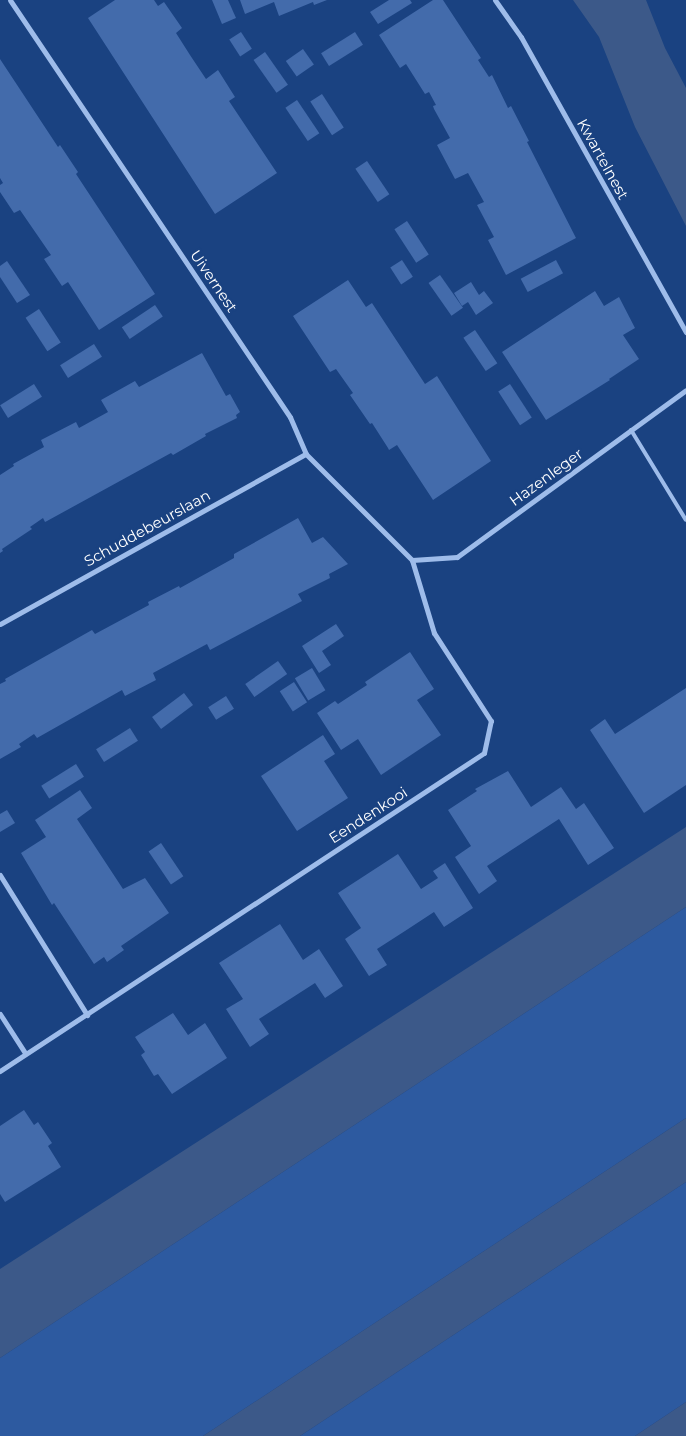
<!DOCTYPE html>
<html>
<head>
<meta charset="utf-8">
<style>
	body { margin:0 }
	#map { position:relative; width:686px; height:1436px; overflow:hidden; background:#1a4281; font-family:Montserrat,sans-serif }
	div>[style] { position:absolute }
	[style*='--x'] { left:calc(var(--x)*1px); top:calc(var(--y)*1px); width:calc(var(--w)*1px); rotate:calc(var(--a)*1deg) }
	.green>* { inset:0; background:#2d5aa0 }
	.water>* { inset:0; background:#3c5989 }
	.building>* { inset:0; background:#436bab; transform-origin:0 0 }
	.service>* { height:4px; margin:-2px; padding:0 2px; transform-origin:2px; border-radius:2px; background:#9ebcea }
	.minor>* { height:5px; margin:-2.5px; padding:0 2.5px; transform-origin:2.5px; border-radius:2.5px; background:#9ebcea }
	span { translate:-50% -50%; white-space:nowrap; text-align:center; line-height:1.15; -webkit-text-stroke:4.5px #1a4281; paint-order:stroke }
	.street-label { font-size:15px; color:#fff }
</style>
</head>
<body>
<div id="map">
	<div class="green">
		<i style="clip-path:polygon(686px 907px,686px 1118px,203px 1436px,0 1436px,0 1358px)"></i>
		<i style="clip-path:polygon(686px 1182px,686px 1402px,635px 1436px,300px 1436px)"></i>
	</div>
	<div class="water">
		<i style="clip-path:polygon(573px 0,646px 0,665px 48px,686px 88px,686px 226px,635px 127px,599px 37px)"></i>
		<i style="clip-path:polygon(686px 827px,686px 907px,0 1358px,0 1269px)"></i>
		<i style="clip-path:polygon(686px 1118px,686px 1182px,300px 1436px,203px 1436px)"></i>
		<i style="clip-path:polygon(686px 1402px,686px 1436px,635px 1436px)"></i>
	</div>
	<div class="building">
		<i style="clip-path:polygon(115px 0,154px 0,158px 6px,164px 2px,182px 28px,176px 33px,190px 55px,206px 79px,218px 70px,235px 97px,229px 101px,277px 173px,215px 214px,88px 18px)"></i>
		<i style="clip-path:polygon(212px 0,228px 0,236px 18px,222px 24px)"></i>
		<i style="clip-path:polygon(240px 0,327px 0,314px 5px,313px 2px,279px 16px,274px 2px,245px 14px)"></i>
		<i style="clip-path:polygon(389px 0,410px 0,412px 3px,378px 24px,370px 12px)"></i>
		<i style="clip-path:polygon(433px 0,443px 0,481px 58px,478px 60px,489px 77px,492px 75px,508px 108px,511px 106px,529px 141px,527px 142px,576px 238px,506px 275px,488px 240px,494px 237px,477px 205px,484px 202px,468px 173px,455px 179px,437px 145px,450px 138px,434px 109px,433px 106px,436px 105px,429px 92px,425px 94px,406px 64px,400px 68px,379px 35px)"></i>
		<i style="left:241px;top:32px;width:20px;height:14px;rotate:57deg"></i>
		<i style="left:355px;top:32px;width:15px;height:40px;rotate:58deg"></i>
		<i style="left:303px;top:49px;width:19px;height:21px;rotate:55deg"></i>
		<i style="left:265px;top:52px;width:40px;height:14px;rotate:55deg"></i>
		<i style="clip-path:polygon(0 59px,58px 147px,60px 145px,78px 172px,76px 174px,155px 294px,99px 330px,68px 282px,62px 286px,44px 259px,51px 255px,20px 210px,14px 213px,0 192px,0 185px,3px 183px,0 178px)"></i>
		<i style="left:322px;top:94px;width:40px;height:14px;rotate:57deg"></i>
		<i style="left:297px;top:100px;width:40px;height:14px;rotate:56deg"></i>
		<i style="left:367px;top:161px;width:40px;height:14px;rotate:56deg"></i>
		<i style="left:407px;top:221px;width:40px;height:15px;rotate:57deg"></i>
		<i style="left:402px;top:260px;width:20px;height:14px;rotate:57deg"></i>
		<i style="left:556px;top:260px;width:15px;height:40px;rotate:62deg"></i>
		<i style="clip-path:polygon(7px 261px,30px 295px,17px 303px,0 277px,0 266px)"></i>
		<i style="left:440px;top:275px;width:40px;height:14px;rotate:55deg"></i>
		<i style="clip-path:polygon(348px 280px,366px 307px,372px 303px,425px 384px,437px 376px,491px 461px,433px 500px,397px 445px,389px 450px,388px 448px,372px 423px,370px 424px,350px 395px,353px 393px,336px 369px,330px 372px,293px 316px)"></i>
		<i style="clip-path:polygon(471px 282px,479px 295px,484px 291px,493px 303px,476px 315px,468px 302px,462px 306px,454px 293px)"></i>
		<i style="clip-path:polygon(595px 291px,604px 306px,619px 297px,635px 328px,623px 335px,639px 359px,609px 379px,610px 380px,546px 420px,502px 352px)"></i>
		<i style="left:155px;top:305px;width:14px;height:40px;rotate:56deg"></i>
		<i style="left:39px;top:309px;width:40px;height:16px;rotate:57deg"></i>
		<i style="left:475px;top:330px;width:40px;height:14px;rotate:56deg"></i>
		<i style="left:94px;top:344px;width:15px;height:40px;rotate:58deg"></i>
		<i style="clip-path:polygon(202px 353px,226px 396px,230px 394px,240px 412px,236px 415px,237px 418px,205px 434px,206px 436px,173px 455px,171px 453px,47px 521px,45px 522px,43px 518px,30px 527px,32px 529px,2px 549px,3px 551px,0 553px,0 475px,14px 466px,13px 464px,44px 447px,41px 440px,76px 422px,79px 428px,108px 412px,101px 400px,135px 381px,139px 387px)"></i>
		<i style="left:34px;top:384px;width:15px;height:40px;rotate:58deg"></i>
		<i style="left:510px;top:384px;width:40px;height:14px;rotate:57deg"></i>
		<i style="clip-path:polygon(298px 518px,312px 543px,323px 537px,348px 564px,329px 574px,330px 578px,298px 594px,302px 601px,210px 650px,207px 644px,153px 673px,156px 680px,125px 696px,122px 690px,37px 738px,34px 734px,19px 744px,21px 747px,0 759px,0 684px,6px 681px,5px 679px,92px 630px,95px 634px,149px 605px,148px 602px,179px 586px,180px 588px,234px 558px,234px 554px)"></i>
		<i style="clip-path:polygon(336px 624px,344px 636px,322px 651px,331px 665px,319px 673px,302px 646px)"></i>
		<i style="clip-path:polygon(410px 652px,434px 689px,417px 700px,441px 735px,381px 775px,358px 739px,341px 750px,317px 713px,335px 701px,338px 704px,367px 685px,365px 682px)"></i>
		<i style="left:278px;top:661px;width:16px;height:40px;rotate:55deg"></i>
		<i style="left:312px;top:668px;width:26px;height:20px;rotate:59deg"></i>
		<i style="left:294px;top:682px;width:24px;height:17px;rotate:57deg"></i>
		<i style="clip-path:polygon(686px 688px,686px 785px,644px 813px,590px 730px,605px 719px,615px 734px)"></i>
		<i style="left:184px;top:693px;width:15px;height:40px;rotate:53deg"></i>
		<i style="left:226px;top:696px;width:15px;height:21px;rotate:58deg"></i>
		<i style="left:130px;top:728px;width:15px;height:40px;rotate:58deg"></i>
		<i style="clip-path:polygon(323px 735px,335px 754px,324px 761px,348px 798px,297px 831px,261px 776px)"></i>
		<i style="left:76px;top:764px;width:15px;height:41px;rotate:58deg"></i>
		<i style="clip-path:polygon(508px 771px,531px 807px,561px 787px,576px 809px,584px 803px,614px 848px,588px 865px,559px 819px,487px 866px,497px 881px,479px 894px,455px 857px,471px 846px,448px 810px,477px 791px,475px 789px)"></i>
		<i style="clip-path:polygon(80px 790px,92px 808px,77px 819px,123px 889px,145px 878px,169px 913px,121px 946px,124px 950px,107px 962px,104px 957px,94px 964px,54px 903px,52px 905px,21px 853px,46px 837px,35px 820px)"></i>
		<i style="clip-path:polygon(7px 810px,15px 823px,0 832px,0 814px)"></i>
		<i style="left:161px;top:843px;width:40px;height:15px;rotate:56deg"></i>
		<i style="clip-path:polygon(398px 854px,421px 889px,438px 878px,433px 871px,445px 863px,473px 908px,444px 927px,434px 912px,405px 931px,377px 949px,387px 965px,369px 976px,345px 939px,361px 928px,338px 893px)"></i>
		<i style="clip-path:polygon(280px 924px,303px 960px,319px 949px,343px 986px,325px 998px,315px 983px,259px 1019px,269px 1034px,250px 1047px,226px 1009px,243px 999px,219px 963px)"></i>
		<i style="clip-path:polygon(173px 1013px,188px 1035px,205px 1023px,227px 1058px,172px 1094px,158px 1074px,154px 1076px,141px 1055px,145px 1052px,135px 1037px)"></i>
		<i style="clip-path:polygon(24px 1110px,34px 1125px,38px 1122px,52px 1143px,48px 1146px,61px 1167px,5px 1202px,0 1194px,0 1126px)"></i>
	</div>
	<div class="service">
		<i style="--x:631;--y:430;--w:105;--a:58.6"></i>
	</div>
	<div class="minor">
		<i style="--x:495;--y:0;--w:45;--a:54.9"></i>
		<i style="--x:521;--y:37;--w:338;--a:60.8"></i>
		<i style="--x:412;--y:560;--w:45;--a:-3.8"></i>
		<i style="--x:457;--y:557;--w:283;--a:-36.1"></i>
		<i style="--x:0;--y:624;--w:350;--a:-29.1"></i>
		<i style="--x:0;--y:875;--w:165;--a:58.1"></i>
		<i style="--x:0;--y:1014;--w:46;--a:57.3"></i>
		<i style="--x:0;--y:1071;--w:579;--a:-33.31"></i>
		<i style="--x:484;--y:753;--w:33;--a:-78"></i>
		<i style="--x:491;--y:721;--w:105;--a:-122.9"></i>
		<i style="--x:434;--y:633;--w:76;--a:-106.8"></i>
		<i style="--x:412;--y:560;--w:150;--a:-135"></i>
		<i style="--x:306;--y:454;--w:40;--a:-113.4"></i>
		<i style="--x:290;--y:417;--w:502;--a:-123.88"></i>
	</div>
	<div class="street-label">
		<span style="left:603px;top:159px;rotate:61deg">Kwartelnest</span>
		<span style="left:214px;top:281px;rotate:56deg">Uivernest</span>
		<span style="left:546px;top:477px;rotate:-36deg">Hazenleger</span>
		<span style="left:147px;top:528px;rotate:-29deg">Schuddebeurslaan</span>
		<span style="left:368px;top:815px;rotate:-33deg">Eendenkooi</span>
	</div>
</div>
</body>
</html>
